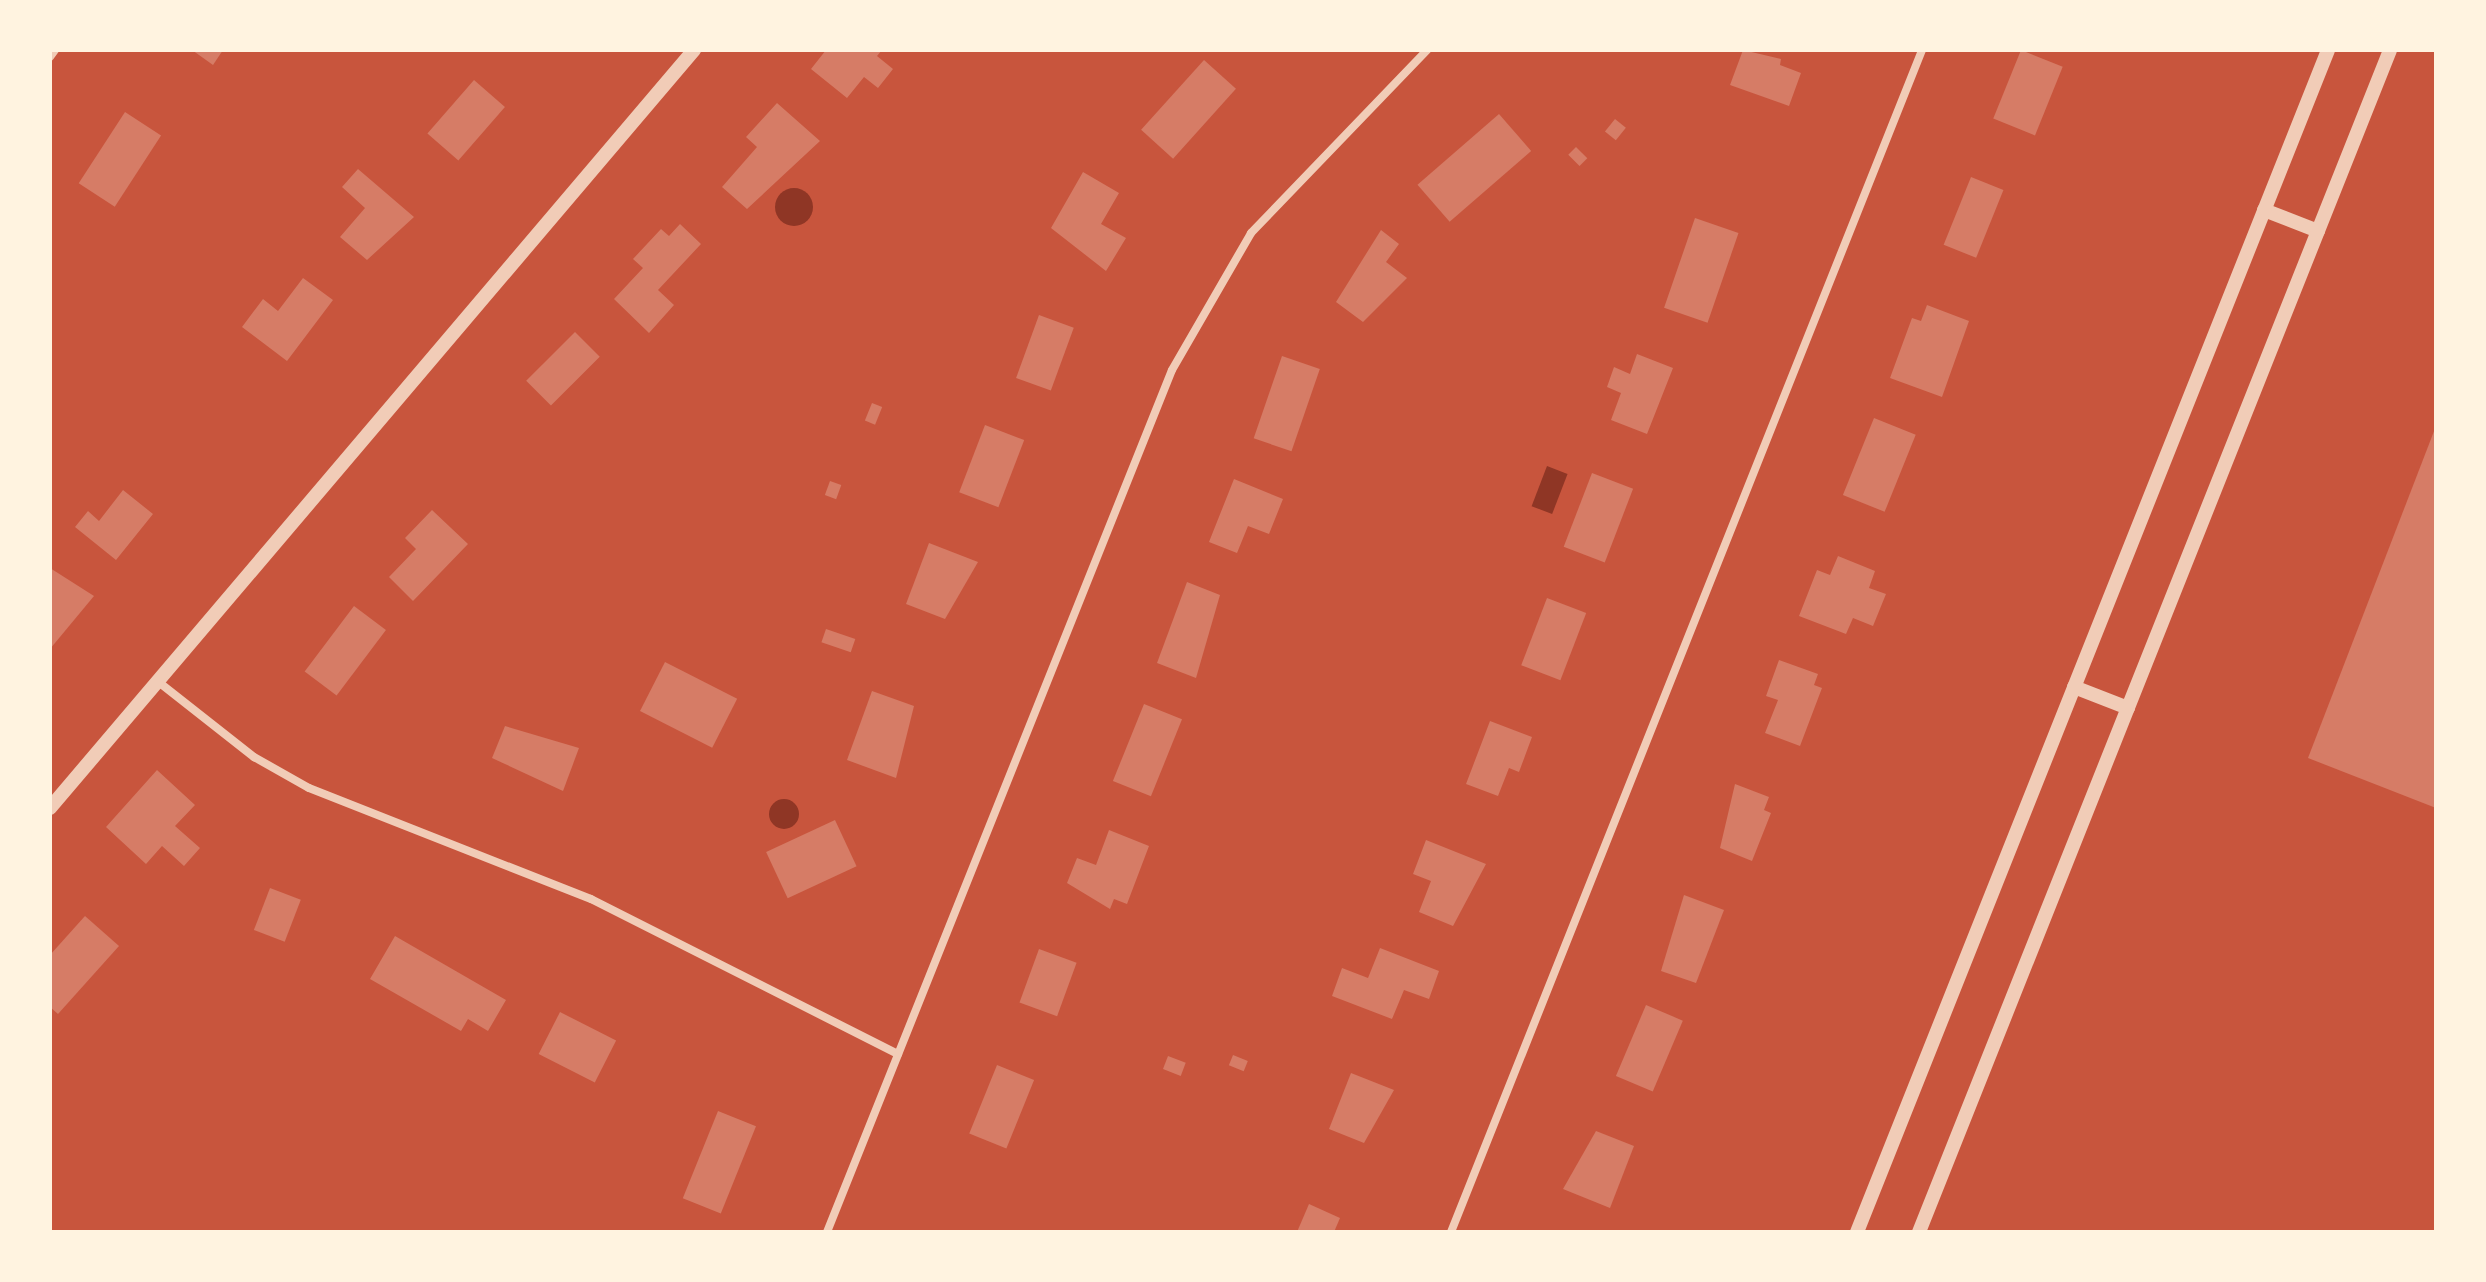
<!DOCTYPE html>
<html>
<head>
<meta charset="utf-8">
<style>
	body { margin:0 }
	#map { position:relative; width:2486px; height:1282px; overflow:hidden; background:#c8553d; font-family:"Archivo Narrow",sans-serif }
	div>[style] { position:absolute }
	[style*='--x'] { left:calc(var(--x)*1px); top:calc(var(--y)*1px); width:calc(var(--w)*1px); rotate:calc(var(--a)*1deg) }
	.water>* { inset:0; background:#8f3625; transform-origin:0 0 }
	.round { border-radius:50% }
	.building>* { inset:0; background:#d67c66; transform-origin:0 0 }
	.minor>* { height:8px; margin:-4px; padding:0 4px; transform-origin:4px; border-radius:4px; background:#f1ccb7 }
	.tertiary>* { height:14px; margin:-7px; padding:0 7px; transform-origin:7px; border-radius:7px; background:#f1ccb7 }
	span { translate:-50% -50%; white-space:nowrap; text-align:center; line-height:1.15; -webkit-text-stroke:8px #fff3e0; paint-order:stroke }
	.frame { position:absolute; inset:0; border:52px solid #fff3e0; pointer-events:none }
</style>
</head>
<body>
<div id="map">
	<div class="water">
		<i class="round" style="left:775px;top:188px;width:38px;height:38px"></i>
		<i style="left:1547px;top:466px;width:22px;height:43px;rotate:21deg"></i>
		<i class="round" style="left:769px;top:799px;width:30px;height:30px"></i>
	</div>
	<div class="building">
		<i style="clip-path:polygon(192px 50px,223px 50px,213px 65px)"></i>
		<i style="clip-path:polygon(826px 50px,882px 50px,877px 56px,893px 69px,878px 88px,864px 77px,847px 98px,811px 69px)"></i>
		<i style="clip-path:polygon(1743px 50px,1781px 59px,1780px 65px,1801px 73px,1789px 106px,1730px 85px)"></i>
		<i style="left:2021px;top:50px;width:45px;height:74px;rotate:22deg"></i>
		<i style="left:1204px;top:60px;width:43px;height:94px;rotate:42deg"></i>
		<i style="left:474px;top:80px;width:41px;height:71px;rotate:41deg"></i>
		<i style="clip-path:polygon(777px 103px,820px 141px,747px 209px,722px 187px,757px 147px,746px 137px)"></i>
		<i style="left:125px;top:112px;width:43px;height:85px;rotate:33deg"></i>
		<i style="left:1499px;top:114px;width:49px;height:108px;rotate:49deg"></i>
		<i style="left:1615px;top:119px;width:14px;height:16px;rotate:39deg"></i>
		<i style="left:1576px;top:147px;width:16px;height:11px;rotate:45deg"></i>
		<i style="clip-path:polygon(358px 169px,414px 217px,367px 260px,340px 237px,365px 208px,342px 187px)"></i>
		<i style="clip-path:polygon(1083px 172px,1119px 193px,1101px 224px,1126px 238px,1106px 271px,1051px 228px)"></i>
		<i style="left:1971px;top:177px;width:35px;height:73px;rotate:22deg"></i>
		<i style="left:1695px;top:218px;width:46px;height:95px;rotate:19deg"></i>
		<i style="clip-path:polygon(680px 224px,701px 244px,658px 290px,674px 305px,649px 333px,614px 299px,643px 268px,633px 259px,661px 229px,669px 236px)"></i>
		<i style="clip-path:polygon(1381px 230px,1399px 244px,1386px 262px,1407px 278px,1363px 322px,1336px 302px)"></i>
		<i style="clip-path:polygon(303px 278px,333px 300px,287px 361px,242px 327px,263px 299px,278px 311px)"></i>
		<i style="clip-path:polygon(1927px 305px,1969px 321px,1942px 397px,1890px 378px,1912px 318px,1921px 321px)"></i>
		<i style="left:1039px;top:315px;width:37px;height:67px;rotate:20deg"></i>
		<i style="left:575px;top:332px;width:35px;height:69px;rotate:45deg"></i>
		<i style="clip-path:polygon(1637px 354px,1673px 368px,1647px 434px,1611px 420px,1621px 393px,1607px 387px,1614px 367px,1630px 374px)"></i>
		<i style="left:1282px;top:356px;width:40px;height:87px;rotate:19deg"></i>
		<i style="left:872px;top:403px;width:11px;height:19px;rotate:22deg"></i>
		<i style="left:1874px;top:418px;width:45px;height:83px;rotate:22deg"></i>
		<i style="left:985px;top:425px;width:42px;height:72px;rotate:21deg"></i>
		<i style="clip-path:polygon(2436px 426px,2436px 808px,2308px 758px)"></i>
		<i style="left:1592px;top:473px;width:44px;height:79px;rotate:21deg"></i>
		<i style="clip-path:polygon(1234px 479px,1283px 499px,1269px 534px,1248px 526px,1237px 553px,1209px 542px)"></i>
		<i style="left:830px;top:481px;width:12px;height:15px;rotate:20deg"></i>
		<i style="clip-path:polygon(123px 490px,153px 514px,116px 560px,75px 527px,88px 511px,99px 521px)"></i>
		<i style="clip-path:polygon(432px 510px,468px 544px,413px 601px,389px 577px,416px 549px,405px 538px)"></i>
		<i style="clip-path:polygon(929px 543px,978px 562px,945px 619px,906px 604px)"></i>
		<i style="clip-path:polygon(1838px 556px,1875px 571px,1869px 588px,1886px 594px,1873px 626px,1853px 618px,1846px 634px,1799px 616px,1817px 570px,1830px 575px)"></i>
		<i style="clip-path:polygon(50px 568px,94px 596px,50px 649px)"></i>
		<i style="clip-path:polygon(1187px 582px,1220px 595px,1196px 678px,1157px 663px)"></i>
		<i style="left:1547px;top:598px;width:42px;height:72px;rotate:21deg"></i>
		<i style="left:354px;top:606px;width:40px;height:82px;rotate:37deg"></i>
		<i style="left:826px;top:629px;width:31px;height:14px;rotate:19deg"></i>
		<i style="clip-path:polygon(1779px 660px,1818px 674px,1814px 685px,1822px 688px,1800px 746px,1765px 733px,1778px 700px,1766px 696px)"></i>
		<i style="left:665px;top:662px;width:81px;height:55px;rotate:27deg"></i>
		<i style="clip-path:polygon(872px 691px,914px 706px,896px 778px,847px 760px)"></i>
		<i style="left:1144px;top:704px;width:41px;height:83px;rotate:22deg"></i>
		<i style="clip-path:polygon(1490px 721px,1532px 737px,1519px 772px,1509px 768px,1498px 796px,1466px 784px)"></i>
		<i style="clip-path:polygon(505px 726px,579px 748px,563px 791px,492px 758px)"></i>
		<i style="clip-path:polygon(157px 770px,195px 805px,175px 826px,200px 848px,184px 866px,162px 846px,146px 864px,106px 827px)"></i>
		<i style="clip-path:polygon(1735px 784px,1769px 797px,1764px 810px,1771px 813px,1752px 861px,1720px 848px)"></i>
		<i style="left:835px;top:820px;width:51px;height:76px;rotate:65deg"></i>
		<i style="clip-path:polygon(1109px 830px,1149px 846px,1127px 904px,1114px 899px,1110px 909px,1067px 883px,1077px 858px,1096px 865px)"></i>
		<i style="clip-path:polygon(1426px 840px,1486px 864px,1453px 926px,1419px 912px,1431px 881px,1413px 874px)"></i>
		<i style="left:270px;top:888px;width:33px;height:45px;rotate:21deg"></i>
		<i style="clip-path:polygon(1684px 895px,1724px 910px,1696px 983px,1661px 971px)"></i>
		<i style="clip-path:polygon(85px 916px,119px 946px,58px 1014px,50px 1007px,50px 955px)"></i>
		<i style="clip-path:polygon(395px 936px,506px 1000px,488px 1031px,468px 1019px,461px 1031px,370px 979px)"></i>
		<i style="clip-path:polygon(1380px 948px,1439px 971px,1429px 999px,1404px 990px,1392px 1019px,1332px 996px,1342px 968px,1368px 978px)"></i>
		<i style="left:1039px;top:949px;width:40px;height:57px;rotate:20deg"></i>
		<i style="left:1646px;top:1005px;width:40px;height:77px;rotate:23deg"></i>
		<i style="left:560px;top:1012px;width:63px;height:47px;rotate:27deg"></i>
		<i style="left:1233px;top:1055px;width:16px;height:11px;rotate:22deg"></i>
		<i style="left:1168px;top:1056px;width:19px;height:14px;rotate:21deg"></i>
		<i style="left:997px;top:1065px;width:40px;height:74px;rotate:22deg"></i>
		<i style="clip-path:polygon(1351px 1073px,1394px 1090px,1364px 1143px,1329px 1129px)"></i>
		<i style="left:718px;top:1111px;width:41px;height:94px;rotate:22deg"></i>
		<i style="clip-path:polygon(1596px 1131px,1634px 1146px,1610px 1208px,1563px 1189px)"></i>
		<i style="clip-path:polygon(1309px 1204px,1340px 1218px,1334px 1232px,1297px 1232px)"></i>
	</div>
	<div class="minor">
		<i style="--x:50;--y:57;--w:9;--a:-54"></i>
		<i style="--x:156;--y:680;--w:125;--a:38.2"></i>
		<i style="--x:254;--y:757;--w:63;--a:29.4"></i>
		<i style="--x:309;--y:788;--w:303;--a:21.5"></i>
		<i style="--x:591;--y:899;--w:344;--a:26.8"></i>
		<i style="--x:827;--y:1232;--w:928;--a:-68.19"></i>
		<i style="--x:1172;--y:370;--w:158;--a:-60"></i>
		<i style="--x:1251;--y:233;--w:254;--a:-46.1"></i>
		<i style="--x:1451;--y:1232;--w:1272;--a:-68.27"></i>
	</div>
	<div class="tertiary">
		<i style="--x:2264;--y:210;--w:58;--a:21.3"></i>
		<i style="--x:2074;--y:687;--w:58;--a:21.3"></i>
		<i style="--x:50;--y:808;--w:995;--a:-49.65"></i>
		<i style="--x:1857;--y:1232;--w:1272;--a:-68.27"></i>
		<i style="--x:1919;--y:1232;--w:1272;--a:-68.27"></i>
	</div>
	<div class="frame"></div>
</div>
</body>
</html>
